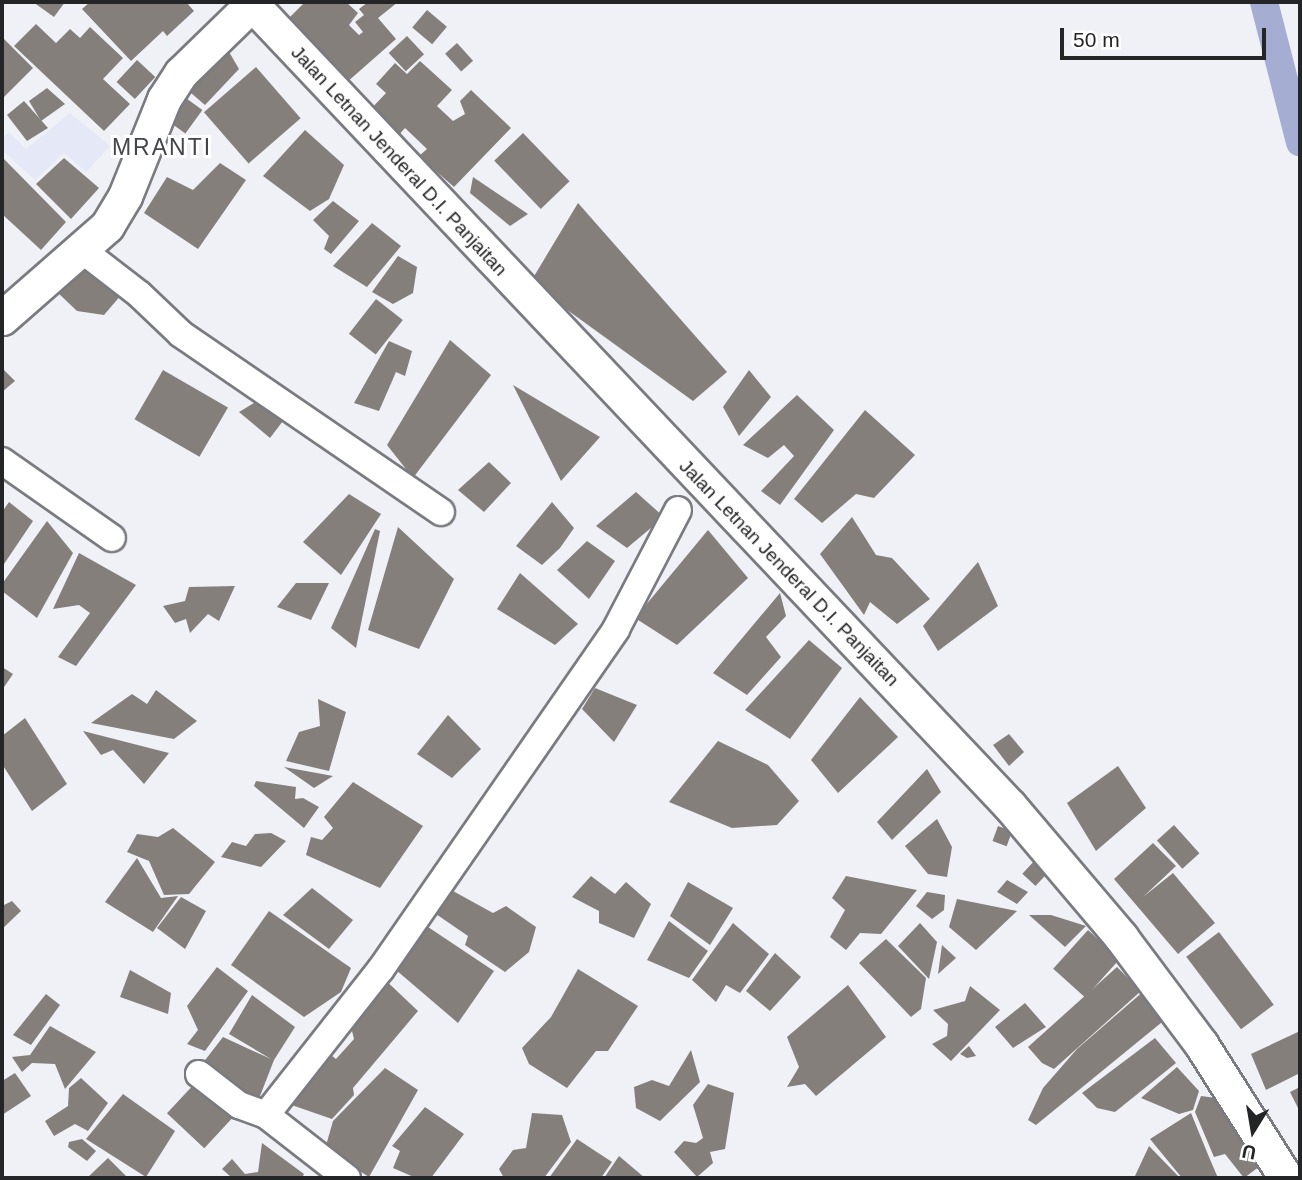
<!DOCTYPE html>
<html>
<head>
<meta charset="utf-8">
<style>
	body { margin:0 }
	#map { position:relative; width:1302px; height:1180px; overflow:hidden; background:#eff1f7; font-family:Helvetica,sans-serif }
	div>[style] { position:absolute }
	[style*='--x'] { left:calc(var(--x)*1px); top:calc(var(--y)*1px); width:calc(var(--w)*1px); rotate:calc(var(--a)*1deg) }
	.built>* { inset:0; background:#e5e8f6 }
	.canal>* { height:28px; margin:-14px; padding:0 14px; transform-origin:14px; border-radius:14px; background:#a5add3 }
	.building>* { inset:0; background:#847f7b; transform-origin:0 0 }
	.roads { filter:drop-shadow(2px 0 #7a7b81) drop-shadow(-2px 0 #7a7b81) drop-shadow(0 2px #7a7b81) drop-shadow(0 -2px #7a7b81) }
	.minor>* { height:26px; margin:-13px; padding:0 13px; transform-origin:13px; border-radius:13px; background:#fff }
	.tertiary>* { height:33px; margin:-16.5px; padding:0 16.5px; transform-origin:16.5px; border-radius:16.5px; background:#fff }
	span { translate:-50% -50%; white-space:nowrap; text-align:center; line-height:1.15; -webkit-text-stroke:6px #fff; paint-order:stroke }
	.street-label { font-size:19px; color:#242527 }
	.quarter-label { font-size:23px; color:#44454a; letter-spacing:2px }
	.frame { position:absolute; inset:0; border:4px solid #242527; pointer-events:none }
	.north { position:absolute; left:1218px; top:1096px; width:70px; height:70px; -webkit-text-stroke:5px #fff; paint-order:stroke; rotate:191deg; font-size:19px; font-weight:700; line-height:28px; text-align:center; color:#242527 }
	.north::after { content:''; display:block; margin:auto; width:24px; height:32px; background:#242527; clip-path:polygon(50% 0,100% 100%,50% 72%,0 100%) }
	.scale { position:absolute; left:1060px; top:28px; width:206px; height:32px; box-sizing:border-box; border:4px solid #242527; border-top:0; padding-left:9px; font-size:21px; line-height:24px; white-space:nowrap; color:#242527; -webkit-text-stroke:5px #fff; paint-order:stroke }
</style>
</head>
<body>
<div id="map">
	<div class="built">
		<i style="clip-path:polygon(70px 113px,110px 146px,86px 172px,64px 153px,35px 180px,2px 150px,2px 139px,9px 132px,26px 149px)"></i>
	</div>
	<div class="canal">
		<i style="--x:1264;--y:2;--w:145;--a:75.6"></i>
	</div>
	<div class="building">
		<i style="clip-path:polygon(33px 2px,65px 2px,54px 17px)"></i>
		<i style="clip-path:polygon(90px 2px,186px 2px,194px 11px,167px 36px,163px 31px,131px 61px,82px 9px)"></i>
		<i style="clip-path:polygon(305px 2px,346px 2px,358px 13px,349px 25px,359px 35px,363px 32px,355px 22px,364px 15px,359px 9px,368px 2px,398px 2px,378px 18px,396px 39px,346px 83px,280px 27px)"></i>
		<i style="left:427px;top:10px;width:26px;height:23px;rotate:40deg"></i>
		<i style="clip-path:polygon(36px 24px,56px 43px,70px 29px,80px 38px,90px 27px,123px 58px,103px 79px,130px 104px,104px 131px,14px 46px)"></i>
		<i style="left:407px;top:36px;width:25px;height:25px;rotate:47deg"></i>
		<i style="clip-path:polygon(2px 37px,33px 68px,2px 99px)"></i>
		<i style="left:457px;top:43px;width:24px;height:16px;rotate:48deg"></i>
		<i style="clip-path:polygon(225px 45px,239px 69px,205px 105px,184px 87px)"></i>
		<i style="left:137px;top:60px;width:25px;height:30px;rotate:43deg"></i>
		<i style="clip-path:polygon(420px 61px,452px 90px,437px 106px,453px 121px,465px 114px,460px 101px,471px 90px,511px 128px,454px 187px,419px 156px,427px 149px,405px 128px,397px 137px,369px 111px,386px 93px,376px 84px,395px 63px,407px 74px)"></i>
		<i style="left:256px;top:67px;width:68px;height:69px;rotate:49deg"></i>
		<i style="clip-path:polygon(47px 88px,65px 104px,41px 121px,29px 101px)"></i>
		<i style="left:183px;top:96px;width:24px;height:29px;rotate:36deg"></i>
		<i style="clip-path:polygon(24px 101px,48px 128px,27px 141px,7px 115px)"></i>
		<i style="clip-path:polygon(305px 130px,344px 165px,329px 199px,310px 211px,263px 176px)"></i>
		<i style="left:523px;top:133px;width:67px;height:40px;rotate:46deg"></i>
		<i style="clip-path:polygon(2px 157px,66px 222px,41px 250px,2px 214px)"></i>
		<i style="clip-path:polygon(64px 158px,99px 188px,71px 219px,36px 184px)"></i>
		<i style="clip-path:polygon(220px 163px,246px 180px,198px 249px,144px 213px,167px 177px,193px 190px)"></i>
		<i style="clip-path:polygon(473px 177px,528px 214px,510px 226px,470px 193px)"></i>
		<i style="clip-path:polygon(333px 201px,359px 221px,331px 254px,324px 249px,329px 236px,313px 220px)"></i>
		<i style="clip-path:polygon(578px 203px,727px 372px,693px 401px,530px 283px)"></i>
		<i style="clip-path:polygon(372px 223px,401px 246px,367px 287px,333px 266px)"></i>
		<i style="clip-path:polygon(398px 256px,417px 267px,413px 293px,393px 304px,372px 292px)"></i>
		<i style="clip-path:polygon(83px 261px,122px 294px,104px 315px,77px 311px,56px 291px)"></i>
		<i style="left:376px;top:299px;width:34px;height:44px;rotate:38deg"></i>
		<i style="clip-path:polygon(450px 340px,491px 375px,413px 478px,387px 445px)"></i>
		<i style="clip-path:polygon(389px 341px,412px 351px,405px 376px,396px 372px,379px 411px,354px 403px)"></i>
		<i style="clip-path:polygon(2px 368px,15px 381px,2px 392px)"></i>
		<i style="left:163px;top:370px;width:75px;height:57px;rotate:30deg"></i>
		<i style="clip-path:polygon(749px 370px,771px 397px,739px 436px,723px 407px)"></i>
		<i style="clip-path:polygon(513px 385px,600px 437px,561px 481px)"></i>
		<i style="clip-path:polygon(797px 395px,834px 430px,780px 505px,761px 491px,794px 456px,784px 445px,768px 458px,743px 445px)"></i>
		<i style="clip-path:polygon(262px 398px,286px 417px,270px 438px,239px 412px)"></i>
		<i style="clip-path:polygon(865px 410px,915px 455px,874px 498px,856px 494px,822px 523px,794px 499px)"></i>
		<i style="clip-path:polygon(489px 462px,511px 483px,484px 512px,458px 490px)"></i>
		<i style="clip-path:polygon(636px 492px,664px 517px,627px 548px,596px 526px)"></i>
		<i style="clip-path:polygon(349px 494px,381px 514px,341px 575px,303px 542px)"></i>
		<i style="clip-path:polygon(9px 502px,33px 521px,2px 567px,2px 512px)"></i>
		<i style="clip-path:polygon(552px 502px,574px 528px,560px 548px,542px 565px,516px 546px)"></i>
		<i style="clip-path:polygon(852px 517px,876px 555px,892px 558px,930px 599px,897px 624px,870px 602px,864px 615px,820px 554px)"></i>
		<i style="clip-path:polygon(47px 521px,73px 553px,37px 618px,2px 591px,2px 584px)"></i>
		<i style="clip-path:polygon(398px 527px,454px 579px,419px 649px,368px 630px)"></i>
		<i style="clip-path:polygon(375px 529px,380px 531px,356px 648px,331px 628px)"></i>
		<i style="clip-path:polygon(708px 530px,748px 578px,677px 645px,635px 618px)"></i>
		<i style="clip-path:polygon(587px 541px,615px 561px,589px 599px,557px 570px)"></i>
		<i style="clip-path:polygon(79px 553px,136px 585px,76px 666px,58px 657px,90px 613px,79px 605px,53px 609px)"></i>
		<i style="clip-path:polygon(978px 562px,998px 606px,938px 651px,923px 626px)"></i>
		<i style="clip-path:polygon(520px 573px,578px 624px,555px 645px,497px 609px)"></i>
		<i style="clip-path:polygon(296px 583px,329px 583px,311px 620px,277px 607px)"></i>
		<i style="clip-path:polygon(235px 586px,219px 621px,208px 614px,190px 633px,186px 619px,175px 623px,163px 606px,185px 601px,189px 587px)"></i>
		<i style="clip-path:polygon(780px 593px,786px 616px,766px 637px,781px 657px,747px 695px,713px 673px)"></i>
		<i style="clip-path:polygon(809px 640px,842px 668px,790px 739px,745px 710px)"></i>
		<i style="clip-path:polygon(2px 667px,13px 674px,2px 690px)"></i>
		<i style="clip-path:polygon(595px 688px,637px 705px,614px 742px,582px 709px)"></i>
		<i style="clip-path:polygon(156px 690px,197px 721px,174px 739px,91px 723px,132px 694px,147px 704px)"></i>
		<i style="clip-path:polygon(860px 697px,898px 737px,838px 793px,811px 760px)"></i>
		<i style="clip-path:polygon(318px 699px,346px 712px,329px 771px,286px 761px,299px 732px,320px 726px)"></i>
		<i style="clip-path:polygon(448px 715px,481px 749px,452px 778px,417px 754px)"></i>
		<i style="clip-path:polygon(25px 718px,67px 784px,32px 811px,2px 764px,2px 736px)"></i>
		<i style="clip-path:polygon(83px 731px,169px 753px,144px 784px,113px 750px,101px 755px)"></i>
		<i style="clip-path:polygon(1009px 734px,1024px 752px,1009px 766px,993px 745px)"></i>
		<i style="clip-path:polygon(718px 741px,768px 765px,799px 801px,777px 825px,732px 828px,669px 802px)"></i>
		<i style="clip-path:polygon(1118px 766px,1146px 808px,1096px 851px,1067px 803px)"></i>
		<i style="clip-path:polygon(284px 767px,333px 776px,314px 788px)"></i>
		<i style="clip-path:polygon(927px 769px,941px 792px,892px 840px,877px 822px)"></i>
		<i style="clip-path:polygon(256px 781px,296px 787px,295px 799px,303px 798px,319px 807px,304px 828px,254px 786px)"></i>
		<i style="clip-path:polygon(353px 782px,423px 826px,380px 888px,306px 855px,311px 837px,322px 840px,333px 828px,324px 817px)"></i>
		<i style="clip-path:polygon(937px 819px,952px 847px,947px 877px,928px 874px,905px 846px)"></i>
		<i style="left:1174px;top:825px;width:38px;height:23px;rotate:48deg"></i>
		<i style="left:998px;top:826px;width:15px;height:16px;rotate:20deg"></i>
		<i style="clip-path:polygon(173px 828px,215px 862px,189px 894px,164px 895px,149px 861px,127px 852px,137px 834px,158px 837px)"></i>
		<i style="clip-path:polygon(271px 833px,286px 841px,261px 867px,221px 857px,232px 842px,246px 846px,255px 834px)"></i>
		<i style="clip-path:polygon(1153px 843px,1176px 866px,1143px 897px,1173px 873px,1215px 923px,1178px 954px,1114px 879px)"></i>
		<i style="clip-path:polygon(137px 858px,161px 898px,178px 896px,153px 932px,105px 902px)"></i>
		<i style="left:1036px;top:859px;width:18px;height:20px;rotate:43deg"></i>
		<i style="clip-path:polygon(591px 876px,615px 894px,626px 882px,651px 904px,634px 938px,599px 923px,599px 911px,572px 897px)"></i>
		<i style="clip-path:polygon(846px 876px,917px 890px,881px 934px,860px 933px,846px 950px,830px 937px,845px 910px,832px 898px)"></i>
		<i style="clip-path:polygon(1007px 880px,1028px 892px,1017px 904px,997px 892px)"></i>
		<i style="clip-path:polygon(688px 882px,733px 908px,710px 945px,670px 916px)"></i>
		<i style="clip-path:polygon(312px 888px,353px 920px,329px 949px,283px 915px)"></i>
		<i style="clip-path:polygon(453px 891px,493px 913px,506px 906px,536px 927px,529px 952px,505px 972px,465px 945px,468px 936px,433px 912px)"></i>
		<i style="clip-path:polygon(927px 892px,945px 895px,944px 910px,932px 919px,916px 906px)"></i>
		<i style="clip-path:polygon(181px 897px,206px 911px,185px 949px,157px 928px)"></i>
		<i style="clip-path:polygon(957px 899px,1017px 911px,976px 950px,949px 927px)"></i>
		<i style="clip-path:polygon(12px 901px,21px 911px,2px 929px,2px 906px)"></i>
		<i style="clip-path:polygon(269px 911px,351px 968px,341px 992px,304px 1017px,231px 965px)"></i>
		<i style="clip-path:polygon(1029px 915px,1051px 915px,1086px 926px,1065px 947px)"></i>
		<i style="clip-path:polygon(669px 921px,708px 951px,689px 978px,647px 960px)"></i>
		<i style="clip-path:polygon(733px 923px,769px 954px,740px 993px,726px 985px,716px 1002px,692px 980px)"></i>
		<i style="clip-path:polygon(920px 923px,937px 942px,929px 979px,898px 946px)"></i>
		<i style="clip-path:polygon(425px 925px,494px 971px,458px 1023px,389px 964px)"></i>
		<i style="left:1088px;top:930px;width:43px;height:52px;rotate:42deg"></i>
		<i style="left:1219px;top:932px;width:91px;height:41px;rotate:53deg"></i>
		<i style="clip-path:polygon(886px 939px,926px 978px,921px 1009px,911px 1017px,859px 963px)"></i>
		<i style="clip-path:polygon(942px 945px,956px 958px,938px 974px)"></i>
		<i style="clip-path:polygon(775px 953px,801px 977px,770px 1011px,746px 991px)"></i>
		<i style="clip-path:polygon(217px 967px,248px 991px,205px 1051px,187px 1044px,198px 1030px,187px 1006px)"></i>
		<i style="clip-path:polygon(1117px 967px,1141px 991px,1054px 1069px,1042px 1063px,1028px 1047px)"></i>
		<i style="clip-path:polygon(578px 969px,638px 1006px,608px 1051px,596px 1051px,567px 1088px,529px 1064px,522px 1048px,551px 1017px)"></i>
		<i style="clip-path:polygon(130px 970px,171px 993px,168px 1014px,120px 997px)"></i>
		<i style="clip-path:polygon(380px 975px,418px 1011px,353px 1088px,354px 1095px,332px 1119px,280px 1101px,322px 1048px,336px 1059px,354px 1039px,348px 1015px)"></i>
		<i style="clip-path:polygon(848px 985px,886px 1037px,816px 1096px,805px 1084px,787px 1087px,799px 1067px,787px 1037px)"></i>
		<i style="clip-path:polygon(970px 986px,1000px 1010px,951px 1061px,932px 1044px,947px 1036px,948px 1024px,933px 1010px,965px 1001px)"></i>
		<i style="clip-path:polygon(1145px 990px,1167px 1018px,1036px 1125px,1028px 1120px,1043px 1088px,1077px 1049px)"></i>
		<i style="clip-path:polygon(46px 994px,60px 1005px,31px 1045px,13px 1035px)"></i>
		<i style="clip-path:polygon(252px 995px,295px 1027px,274px 1060px,255px 1109px,199px 1068px,223px 1037px,271px 1059px,229px 1034px)"></i>
		<i style="clip-path:polygon(1025px 1003px,1046px 1027px,1013px 1048px,995px 1027px)"></i>
		<i style="clip-path:polygon(50px 1026px,96px 1052px,65px 1089px,55px 1064px,32px 1063px,22px 1072px,12px 1057px,30px 1055px)"></i>
		<i style="clip-path:polygon(1300px 1031px,1300px 1073px,1266px 1090px,1251px 1054px)"></i>
		<i style="clip-path:polygon(1155px 1038px,1176px 1063px,1115px 1112px,1097px 1108px,1082px 1093px)"></i>
		<i style="clip-path:polygon(969px 1046px,976px 1056px,967px 1058px,960px 1054px)"></i>
		<i style="clip-path:polygon(691px 1050px,700px 1082px,660px 1121px,636px 1108px,634px 1087px,652px 1080px,669px 1086px)"></i>
		<i style="clip-path:polygon(1177px 1067px,1199px 1091px,1193px 1110px,1179px 1114px,1141px 1098px)"></i>
		<i style="clip-path:polygon(385px 1068px,418px 1090px,369px 1177px,325px 1149px,333px 1121px)"></i>
		<i style="clip-path:polygon(15px 1073px,31px 1096px,2px 1115px,2px 1081px)"></i>
		<i style="clip-path:polygon(81px 1078px,108px 1103px,88px 1131px,75px 1124px,54px 1136px,45px 1121px,68px 1106px,69px 1088px)"></i>
		<i style="left:199px;top:1079px;width:51px;height:47px;rotate:43deg"></i>
		<i style="clip-path:polygon(708px 1084px,734px 1093px,725px 1149px,710px 1152px,713px 1163px,697px 1177px,674px 1152px,684px 1141px,696px 1143px,703px 1138px,693px 1105px)"></i>
		<i style="clip-path:polygon(1300px 1087px,1300px 1112px,1290px 1092px)"></i>
		<i style="clip-path:polygon(123px 1094px,175px 1131px,146px 1177px,86px 1139px)"></i>
		<i style="clip-path:polygon(1201px 1096px,1216px 1098px,1260px 1166px,1244px 1178px,1225px 1154px,1214px 1157px,1195px 1112px)"></i>
		<i style="clip-path:polygon(425px 1107px,464px 1134px,431px 1178px,416px 1178px,393px 1168px,400px 1151px,392px 1146px)"></i>
		<i style="clip-path:polygon(532px 1113px,562px 1115px,571px 1142px,544px 1178px,504px 1178px,499px 1169px,513px 1150px,526px 1148px)"></i>
		<i style="clip-path:polygon(1191px 1113px,1209px 1157px,1218px 1178px,1182px 1178px,1150px 1139px)"></i>
		<i style="clip-path:polygon(82px 1139px,96px 1151px,87px 1161px,68px 1147px,69px 1142px)"></i>
		<i style="clip-path:polygon(577px 1139px,612px 1162px,601px 1178px,549px 1178px)"></i>
		<i style="clip-path:polygon(262px 1143px,304px 1174px,302px 1178px,232px 1178px,222px 1169px,232px 1159px,245px 1174px,258px 1172px)"></i>
		<i style="clip-path:polygon(1149px 1146px,1180px 1178px,1134px 1178px)"></i>
		<i style="clip-path:polygon(619px 1156px,645px 1178px,604px 1178px)"></i>
		<i style="clip-path:polygon(108px 1158px,128px 1178px,87px 1178px)"></i>
	</div>
	<div class="roads">
		<div class="minor">
			<i style="--x:82;--y:250;--w:72;--a:37.7"></i>
			<i style="--x:139;--y:294;--w:58;--a:43.6"></i>
			<i style="--x:181;--y:334;--w:315;--a:34.4"></i>
			<i style="--x:2;--y:461;--w:134;--a:35"></i>
			<i style="--x:199;--y:1074;--w:51;--a:37.8"></i>
			<i style="--x:239;--y:1105;--w:29;--a:20"></i>
			<i style="--x:347;--y:1178;--w:103;--a:-142.1"></i>
			<i style="--x:266;--y:1115;--w:186;--a:-51.8"></i>
			<i style="--x:381;--y:969;--w:413;--a:-55.3"></i>
			<i style="--x:616;--y:629;--w:134;--a:-62.5"></i>
		</div>
		<div class="tertiary">
			<i style="--x:250;--y:2;--w:1106;--a:46.61"></i>
			<i style="--x:1010;--y:806;--w:172;--a:49.7"></i>
			<i style="--x:1121;--y:937;--w:134;--a:53.2"></i>
			<i style="--x:1201;--y:1044;--w:159;--a:57.6"></i>
			<i style="--x:2;--y:318;--w:140;--a:-41.2"></i>
			<i style="--x:107;--y:226;--w:35;--a:-59"></i>
			<i style="--x:125;--y:196;--w:105;--a:-68.1"></i>
			<i style="--x:164;--y:99;--w:31;--a:-57"></i>
			<i style="--x:181;--y:73;--w:99;--a:-44.2"></i>
		</div>
	</div>
	<div class="street-label">
		<span style="left:399px;top:161px;rotate:47deg">Jalan Letnan Jenderal D.I. Panjaitan</span>
		<span style="left:789px;top:573px;rotate:46deg">Jalan Letnan Jenderal D.I. Panjaitan</span>
	</div>
	<div class="quarter-label">
		<span style="left:162px;top:147px">MRANTI</span>
	</div>
	<div class="frame"></div>
	<div class="north">U</div>
	<div class="scale">50 m</div>
</div>
</body>
</html>
